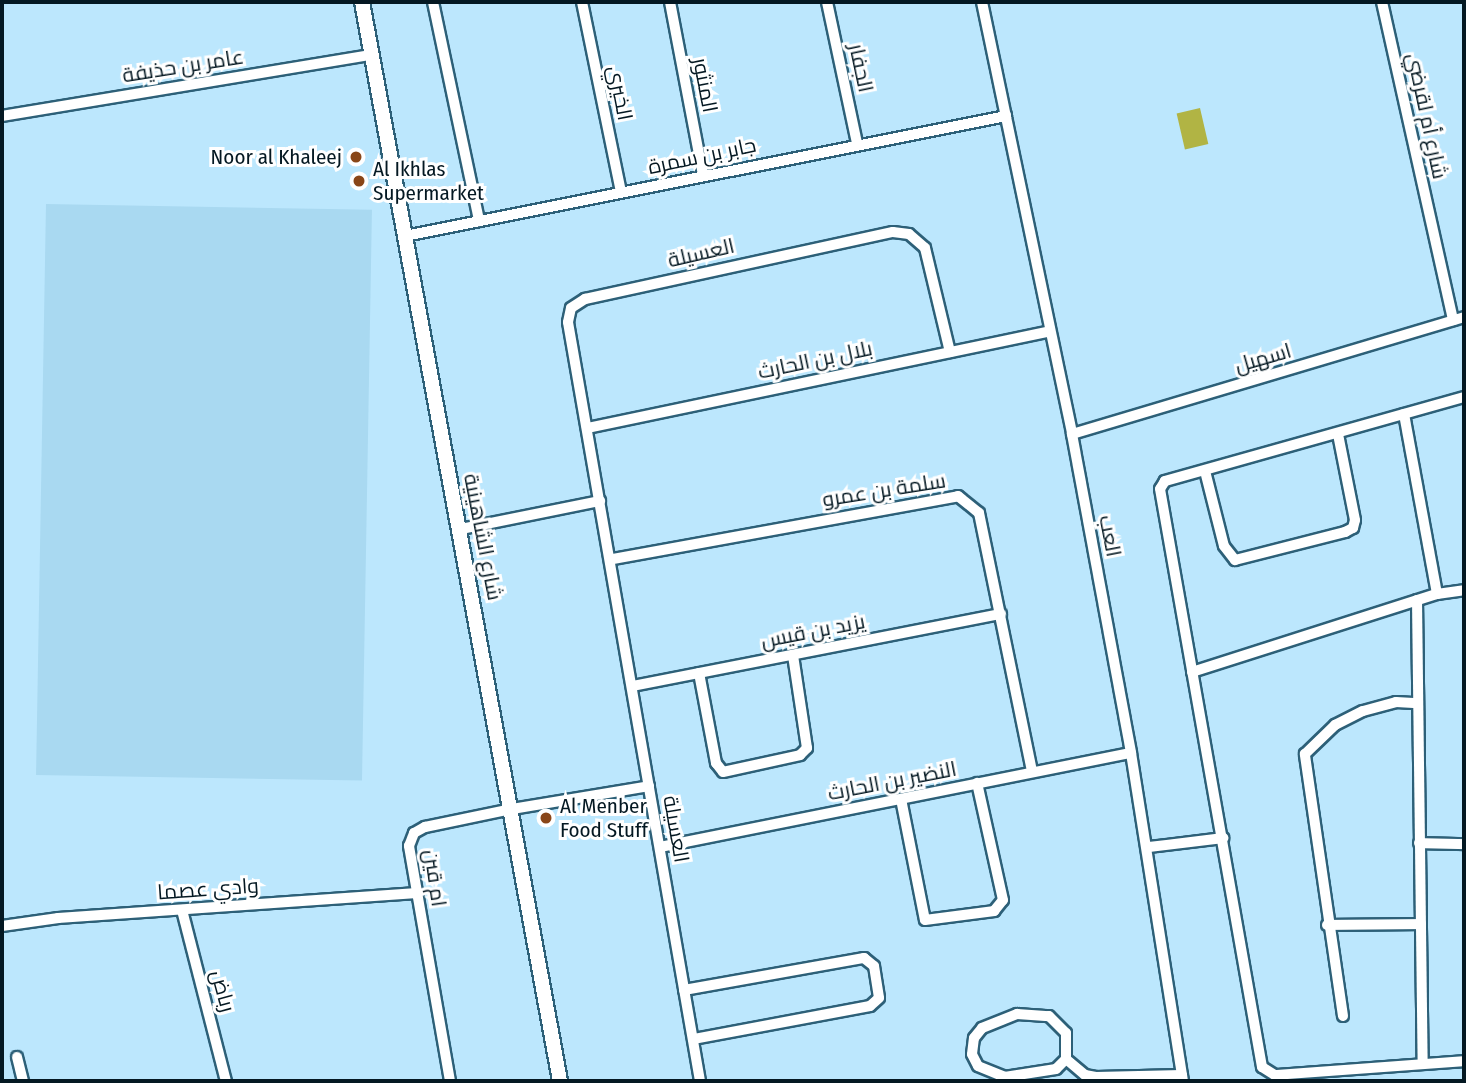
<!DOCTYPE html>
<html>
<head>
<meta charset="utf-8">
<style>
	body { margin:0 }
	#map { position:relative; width:1466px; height:1083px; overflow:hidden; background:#bce7fd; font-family:"Fira Sans Condensed",Cairo,sans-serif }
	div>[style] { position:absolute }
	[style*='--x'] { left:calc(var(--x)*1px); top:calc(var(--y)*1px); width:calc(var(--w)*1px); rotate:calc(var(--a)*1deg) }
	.built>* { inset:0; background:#a9d9f1; transform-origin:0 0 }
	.green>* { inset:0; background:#b1b444; transform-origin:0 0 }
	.roads { filter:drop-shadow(2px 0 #2d6078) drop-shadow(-2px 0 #2d6078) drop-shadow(0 2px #2d6078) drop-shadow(0 -2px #2d6078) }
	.street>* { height:10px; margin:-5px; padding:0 5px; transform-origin:5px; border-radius:5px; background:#fff }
	.secondary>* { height:14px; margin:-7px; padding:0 7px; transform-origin:7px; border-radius:7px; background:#fff }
	.dots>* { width:19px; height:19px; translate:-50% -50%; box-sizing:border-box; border:4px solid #fff; border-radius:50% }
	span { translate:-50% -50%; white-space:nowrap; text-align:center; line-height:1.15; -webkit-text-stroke:6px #fff; paint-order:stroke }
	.street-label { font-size:21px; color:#041822 }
	.poi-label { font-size:21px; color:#041822 }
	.right { translate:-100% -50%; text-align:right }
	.left { translate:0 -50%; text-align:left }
	.frame { position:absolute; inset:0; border:4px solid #041822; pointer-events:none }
</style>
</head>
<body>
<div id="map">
	<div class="built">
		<i style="left:46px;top:204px;width:326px;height:571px;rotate:1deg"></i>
	</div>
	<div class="green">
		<i style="left:1200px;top:108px;width:37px;height:24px;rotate:77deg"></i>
	</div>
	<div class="roads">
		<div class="street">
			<i style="--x:433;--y:2;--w:224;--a:78.1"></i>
			<i style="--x:582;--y:2;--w:194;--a:78.4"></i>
			<i style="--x:670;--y:2;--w:176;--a:79.2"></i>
			<i style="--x:827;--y:2;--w:144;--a:78"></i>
			<i style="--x:982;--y:2;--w:441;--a:78.2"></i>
			<i style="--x:1072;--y:434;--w:324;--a:79.5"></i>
			<i style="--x:1131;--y:753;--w:332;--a:81"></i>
			<i style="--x:1382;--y:2;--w:326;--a:77.4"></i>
			<i style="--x:2;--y:116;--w:375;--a:-9.4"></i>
			<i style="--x:405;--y:236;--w:613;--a:-11.29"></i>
			<i style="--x:1464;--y:397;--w:311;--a:164.3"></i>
			<i style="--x:1165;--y:481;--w:9;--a:122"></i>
			<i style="--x:1160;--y:489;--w:587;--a:79.99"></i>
			<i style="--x:1262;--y:1067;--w:15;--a:32"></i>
			<i style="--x:1275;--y:1075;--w:190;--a:-4.2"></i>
			<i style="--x:1404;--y:414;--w:183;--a:79.6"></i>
			<i style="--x:587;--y:428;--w:473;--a:-11.8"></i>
			<i style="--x:1072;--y:434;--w:409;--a:-16.6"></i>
			<i style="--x:1205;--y:471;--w:77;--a:75.8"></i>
			<i style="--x:1224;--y:546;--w:18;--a:52"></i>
			<i style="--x:1235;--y:560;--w:114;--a:-14.3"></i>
			<i style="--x:1345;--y:532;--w:9;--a:-27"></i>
			<i style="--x:1353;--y:528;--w:8;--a:-76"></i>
			<i style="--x:1355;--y:520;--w:88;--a:-101.2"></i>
			<i style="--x:461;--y:529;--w:142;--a:-11.4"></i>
			<i style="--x:613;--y:559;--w:351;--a:-10.3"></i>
			<i style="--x:958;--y:496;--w:27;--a:39"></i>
			<i style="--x:979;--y:513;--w:264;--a:78.4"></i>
			<i style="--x:1417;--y:600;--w:464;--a:89.3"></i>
			<i style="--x:1192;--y:672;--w:257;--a:-17.7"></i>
			<i style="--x:1437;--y:594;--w:27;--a:-8"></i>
			<i style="--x:699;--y:673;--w:92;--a:79.3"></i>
			<i style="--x:716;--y:763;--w:11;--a:52"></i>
			<i style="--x:723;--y:772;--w:79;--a:-12.4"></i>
			<i style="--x:800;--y:755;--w:10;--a:-45"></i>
			<i style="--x:807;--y:748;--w:94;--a:-98.6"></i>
			<i style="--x:633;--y:686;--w:375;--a:-11.1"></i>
			<i style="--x:901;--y:799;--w:123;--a:78.8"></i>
			<i style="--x:925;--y:920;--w:70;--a:-7.4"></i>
			<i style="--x:994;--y:911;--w:14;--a:-51"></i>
			<i style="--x:1003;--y:900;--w:120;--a:-102.5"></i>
			<i style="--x:1419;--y:843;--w:45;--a:1.3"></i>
			<i style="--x:660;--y:847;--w:480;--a:-11.3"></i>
			<i style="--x:1149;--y:847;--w:75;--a:-6.9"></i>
			<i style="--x:182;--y:910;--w:177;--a:75.6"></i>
			<i style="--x:1327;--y:925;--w:94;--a:-0.6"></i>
			<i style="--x:2;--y:926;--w:57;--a:-8.1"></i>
			<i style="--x:58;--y:918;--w:360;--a:-4"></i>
			<i style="--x:684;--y:990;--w:183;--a:-10.1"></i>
			<i style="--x:864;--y:958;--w:13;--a:39"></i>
			<i style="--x:874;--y:966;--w:32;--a:81"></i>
			<i style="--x:879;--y:998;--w:12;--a:138"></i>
			<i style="--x:870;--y:1006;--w:180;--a:169.4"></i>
			<i style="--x:1017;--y:1014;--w:32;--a:4"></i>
			<i style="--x:1049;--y:1016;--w:24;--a:45"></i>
			<i style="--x:1066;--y:1033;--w:26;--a:90"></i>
			<i style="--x:1066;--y:1059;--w:14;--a:135"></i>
			<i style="--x:1056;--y:1069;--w:52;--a:171.1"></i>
			<i style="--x:1005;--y:1077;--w:29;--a:-158"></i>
			<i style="--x:978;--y:1066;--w:13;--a:-117"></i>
			<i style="--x:972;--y:1054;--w:16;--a:-83"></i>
			<i style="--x:974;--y:1038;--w:13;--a:-51"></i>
			<i style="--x:982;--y:1028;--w:38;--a:-22"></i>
			<i style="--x:1343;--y:1016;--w:265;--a:-98.3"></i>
			<i style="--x:1305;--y:754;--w:42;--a:-44"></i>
			<i style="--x:1335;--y:725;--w:31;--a:-27"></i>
			<i style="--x:1363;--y:711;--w:34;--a:-15"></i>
			<i style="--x:1396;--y:702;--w:22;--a:3"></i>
			<i style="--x:17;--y:1057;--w:25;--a:76"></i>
			<i style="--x:1066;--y:1059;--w:25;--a:40"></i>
			<i style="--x:1085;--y:1075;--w:11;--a:10"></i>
			<i style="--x:1096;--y:1077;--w:86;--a:-1.3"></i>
			<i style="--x:450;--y:1081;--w:239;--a:-99.9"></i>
			<i style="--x:409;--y:846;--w:14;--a:-69"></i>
			<i style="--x:414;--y:833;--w:13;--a:-29"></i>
			<i style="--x:425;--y:827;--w:89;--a:-11.7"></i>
			<i style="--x:512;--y:809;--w:139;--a:-9.5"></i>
			<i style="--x:700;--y:1081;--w:770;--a:-99.87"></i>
			<i style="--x:568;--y:322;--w:14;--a:-78"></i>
			<i style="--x:571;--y:308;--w:17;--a:-33"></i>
			<i style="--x:585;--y:299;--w:315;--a:-12.3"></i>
			<i style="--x:893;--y:232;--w:16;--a:7"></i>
			<i style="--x:909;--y:234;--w:21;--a:41"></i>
			<i style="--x:925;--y:248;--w:107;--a:76.5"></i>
		</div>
		<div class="secondary">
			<i style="--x:362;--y:2;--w:1097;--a:79.6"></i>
		</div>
	</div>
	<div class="dots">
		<i style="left:356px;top:157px;background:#894618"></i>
		<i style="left:359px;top:181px;background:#894618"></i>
		<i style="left:546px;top:818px;background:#894618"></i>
	</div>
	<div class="street-label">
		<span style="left:183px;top:66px;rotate:-9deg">عامر بن حذيفة</span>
		<span style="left:861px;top:68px;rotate:78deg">الجفار</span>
		<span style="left:705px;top:85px;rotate:79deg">المنثور</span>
		<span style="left:620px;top:93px;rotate:79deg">الخيري</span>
		<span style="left:1427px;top:116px;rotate:78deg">شارع أم لقرضي</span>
		<span style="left:702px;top:156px;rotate:-12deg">جابر بن سمرة</span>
		<span style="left:701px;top:253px;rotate:-13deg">العسيلة</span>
		<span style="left:1263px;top:358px;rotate:-16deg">اسهيل</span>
		<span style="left:815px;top:360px;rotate:-12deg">بلال بن الحارث</span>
		<span style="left:884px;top:490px;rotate:-9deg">سلمة بن عمرو</span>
		<span style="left:1110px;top:536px;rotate:79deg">العب</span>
		<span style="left:483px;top:537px;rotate:79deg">شارع الشاهينية</span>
		<span style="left:813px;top:631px;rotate:-11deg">يزيد بن قيس</span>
		<span style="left:892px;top:781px;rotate:-11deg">النضير بن الحارث</span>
		<span style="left:676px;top:829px;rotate:80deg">العسيلة</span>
		<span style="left:435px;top:878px;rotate:82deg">ام قين</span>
		<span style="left:208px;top:889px;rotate:-4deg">وادي عصما</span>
		<span style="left:223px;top:991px;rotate:75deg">رباض</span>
	</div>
	<div class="poi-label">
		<span class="right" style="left:342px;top:157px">Noor al Khaleej</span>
		<span class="left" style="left:373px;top:181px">Al Ikhlas<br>Supermarket</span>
		<span class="left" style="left:560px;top:818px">Al Menber<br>Food Stuff</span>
	</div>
	<div class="frame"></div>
</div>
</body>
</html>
